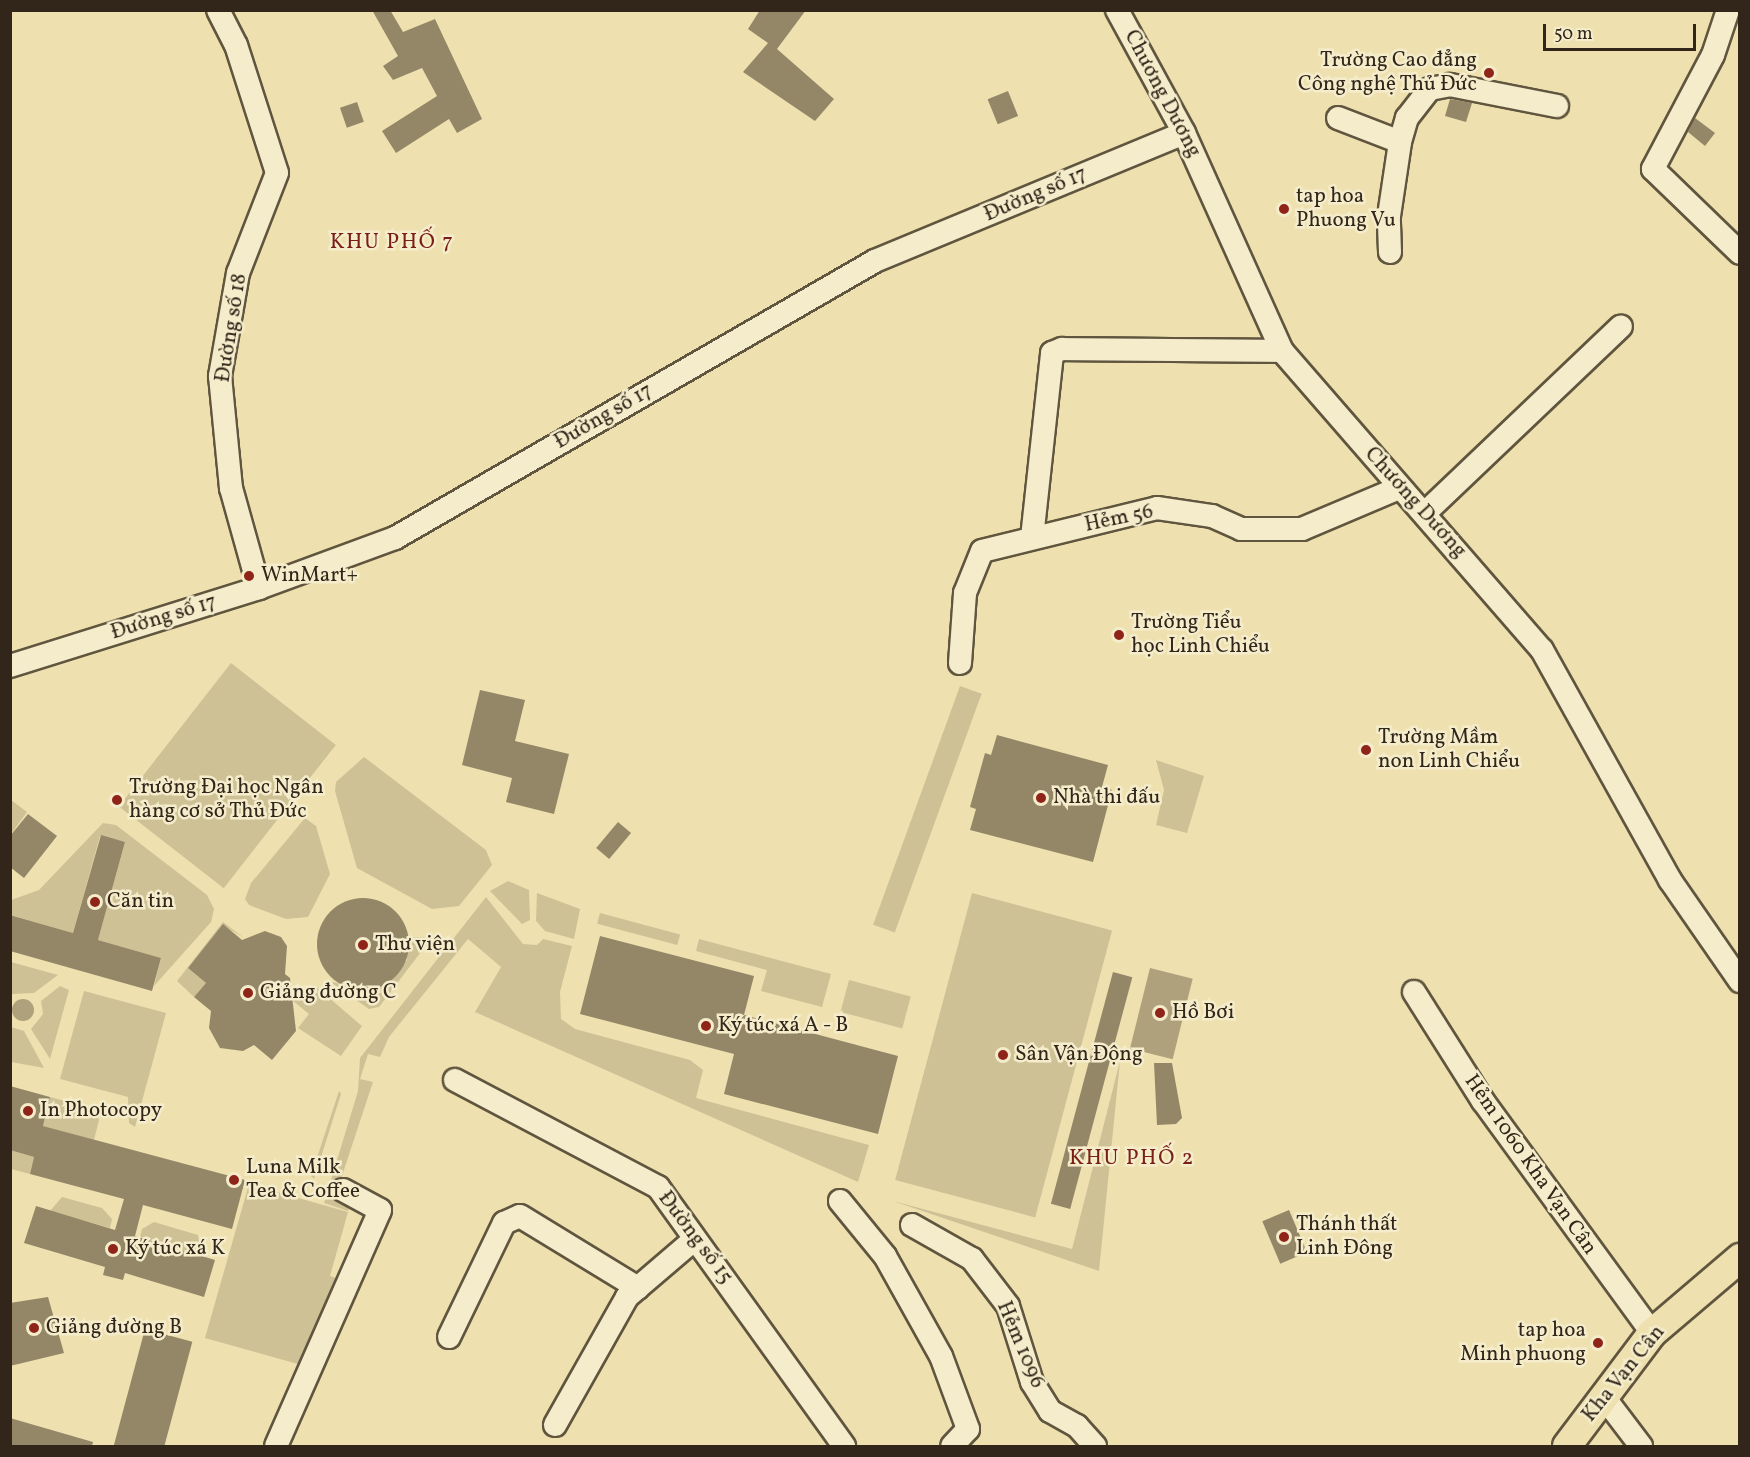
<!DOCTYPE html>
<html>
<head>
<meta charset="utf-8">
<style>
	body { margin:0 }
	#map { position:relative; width:1750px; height:1457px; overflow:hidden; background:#eee1af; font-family:Vollkorn,serif }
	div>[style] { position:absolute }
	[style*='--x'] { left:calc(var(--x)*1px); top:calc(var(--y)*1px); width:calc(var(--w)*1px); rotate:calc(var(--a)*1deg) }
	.green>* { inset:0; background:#cec196; transform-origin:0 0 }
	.water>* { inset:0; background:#aea17c; transform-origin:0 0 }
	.round { border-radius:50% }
	.building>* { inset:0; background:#938767; transform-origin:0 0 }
	.roads { filter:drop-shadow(2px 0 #60553e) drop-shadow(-2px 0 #60553e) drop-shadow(0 2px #60553e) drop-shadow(0 -2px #60553e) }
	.minor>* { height:22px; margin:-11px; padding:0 11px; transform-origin:11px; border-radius:11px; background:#f4eccb }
	.major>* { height:28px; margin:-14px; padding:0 14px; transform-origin:14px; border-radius:14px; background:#eee1af }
	.dots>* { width:16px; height:16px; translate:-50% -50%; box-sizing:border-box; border:3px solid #f4eccb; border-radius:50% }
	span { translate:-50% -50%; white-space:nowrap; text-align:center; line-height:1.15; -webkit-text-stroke:5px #f4eccb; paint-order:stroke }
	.poi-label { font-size:21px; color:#312619 }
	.right { translate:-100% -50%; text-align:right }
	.left { translate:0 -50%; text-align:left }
	.street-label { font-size:21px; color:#312619 }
	.neighbourhood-label { font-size:22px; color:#7a1f14; letter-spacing:1.5px }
	.frame { position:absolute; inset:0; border:12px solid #312619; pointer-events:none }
	.scale { position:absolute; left:1543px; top:24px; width:153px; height:27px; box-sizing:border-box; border:3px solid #312619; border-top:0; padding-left:8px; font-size:18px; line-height:21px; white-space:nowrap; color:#312619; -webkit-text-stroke:4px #f4eccb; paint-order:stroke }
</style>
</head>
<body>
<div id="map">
	<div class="green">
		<i style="left:231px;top:663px;width:133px;height:182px;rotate:38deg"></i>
		<i style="left:960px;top:686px;width:23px;height:254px;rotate:20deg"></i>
		<i style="clip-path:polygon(364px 757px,486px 850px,492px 865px,459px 906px,432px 909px,357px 868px,335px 791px,336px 782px)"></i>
		<i style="clip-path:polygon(1156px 760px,1204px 776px,1187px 833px,1156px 825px,1164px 790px)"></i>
		<i style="clip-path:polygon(11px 800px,27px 812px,11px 834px)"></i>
		<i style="clip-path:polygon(305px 818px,316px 826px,330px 874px,308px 917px,286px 919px,249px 905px,245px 899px,251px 883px)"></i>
		<i style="clip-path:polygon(103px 823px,116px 825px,207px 895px,214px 909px,211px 922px,154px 986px,161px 958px,98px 940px,125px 842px,100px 836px,73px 933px,11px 915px,11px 900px,39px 890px)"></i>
		<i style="clip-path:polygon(508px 881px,529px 890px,530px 920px,522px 924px,490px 891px)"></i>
		<i style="clip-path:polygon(537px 893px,580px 909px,574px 939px,545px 931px,536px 921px)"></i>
		<i style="left:972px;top:893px;width:145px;height:297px;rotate:15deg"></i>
		<i style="clip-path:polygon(486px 897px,523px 944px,537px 945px,543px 939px,572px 946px,560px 992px,561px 1019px,575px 1029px,690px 1060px,703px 1070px,696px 1098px,869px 1145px,858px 1182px,475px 1012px,501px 967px,468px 939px,389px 1037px,380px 1057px,368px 1054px,360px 1079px,373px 1082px,336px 1194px,352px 1202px,348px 1211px,324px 1203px,358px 1091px,360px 1058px)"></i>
		<i style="left:600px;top:913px;width:83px;height:11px;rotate:15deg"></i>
		<i style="clip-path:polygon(223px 922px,244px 938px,223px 925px,218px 931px,188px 968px,206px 983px,194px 997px,177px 981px)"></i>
		<i style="clip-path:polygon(409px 937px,425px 937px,427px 944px,379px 1007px,369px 1009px,329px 981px,363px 990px,385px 985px,407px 960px)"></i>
		<i style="clip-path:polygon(699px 939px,831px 974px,822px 1007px,761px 991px,767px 970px,696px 951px)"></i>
		<i style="clip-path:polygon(10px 962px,11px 962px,58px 975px,34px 993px,11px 994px)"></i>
		<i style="left:849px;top:980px;width:64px;height:33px;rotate:15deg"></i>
		<i style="clip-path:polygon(314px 985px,362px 1026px,341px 1056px,298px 1028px,309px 1014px,292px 1000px)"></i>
		<i style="clip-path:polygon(60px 986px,69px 990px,50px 1059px,31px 1029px,43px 1014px,41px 1001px)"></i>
		<i style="clip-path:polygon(84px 991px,166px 1013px,135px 1127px,129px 1123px,128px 1097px,60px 1079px)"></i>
		<i style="clip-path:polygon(11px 1027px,24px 1031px,44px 1068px,11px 1062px)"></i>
		<i style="clip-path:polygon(1120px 1061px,1099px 1271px,893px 1201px,1072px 1249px)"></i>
		<i style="clip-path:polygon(339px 1091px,341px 1094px,314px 1179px,311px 1176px)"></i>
		<i style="clip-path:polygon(50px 1097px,94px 1109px,99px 1120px,94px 1140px,43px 1126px)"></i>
		<i style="clip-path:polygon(10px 1150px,34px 1157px,30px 1174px,11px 1169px)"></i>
		<i style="clip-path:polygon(249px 1184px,348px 1212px,330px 1276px,345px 1281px,328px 1319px,319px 1317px,305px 1366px,205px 1338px)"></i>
		<i style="clip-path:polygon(62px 1197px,102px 1208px,112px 1219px,110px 1228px,50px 1211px)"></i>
		<i style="clip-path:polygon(154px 1222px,198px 1235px,201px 1255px,140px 1237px,142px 1229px)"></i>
	</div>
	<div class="water">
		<i style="left:1150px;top:968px;width:44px;height:83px;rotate:14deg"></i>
		<i class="round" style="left:12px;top:999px;width:22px;height:22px"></i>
	</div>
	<div class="building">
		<i style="clip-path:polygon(372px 10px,390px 10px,403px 32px,435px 19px,482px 119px,457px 133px,449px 119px,396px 153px,382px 131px,437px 96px,422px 68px,393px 80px,383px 66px,398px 56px)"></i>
		<i style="clip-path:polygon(760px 10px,806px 10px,777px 49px,834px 99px,815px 121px,743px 72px,768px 43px,748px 29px)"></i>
		<i style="left:1008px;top:91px;width:27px;height:22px;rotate:68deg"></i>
		<i style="clip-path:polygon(1450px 99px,1472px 103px,1466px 122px,1445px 116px)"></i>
		<i style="left:357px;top:102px;width:21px;height:18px;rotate:71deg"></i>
		<i style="clip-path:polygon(1695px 118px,1715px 133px,1705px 146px,1688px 132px)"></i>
		<i style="clip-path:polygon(480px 690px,525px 700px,515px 741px,569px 754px,554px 814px,506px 802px,512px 778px,462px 765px)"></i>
		<i style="clip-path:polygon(997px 735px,1108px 765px,1102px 787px,1112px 790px,1093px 862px,970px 830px,976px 809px,970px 807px,985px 753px,991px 755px)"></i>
		<i style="clip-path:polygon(28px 814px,57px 836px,24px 878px,10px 867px,10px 836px)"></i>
		<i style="left:618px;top:822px;width:17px;height:34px;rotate:40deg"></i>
		<i style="clip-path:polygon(101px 835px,125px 842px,98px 940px,161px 958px,152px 991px,10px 951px,10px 915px,73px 933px)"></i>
		<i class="round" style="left:317px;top:898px;width:92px;height:92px"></i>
		<i style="clip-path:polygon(223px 924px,242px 940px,265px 931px,281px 937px,287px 946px,285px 974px,290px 978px,296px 1031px,272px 1060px,254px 1045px,243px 1051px,220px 1048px,209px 1028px,211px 1011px,194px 997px,206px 983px,188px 968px)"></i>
		<i style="clip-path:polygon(600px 936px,754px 976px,744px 1015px,898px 1056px,878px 1134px,724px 1094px,734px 1054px,580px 1014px)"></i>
		<i style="left:1113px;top:972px;width:20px;height:240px;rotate:15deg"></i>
		<i style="clip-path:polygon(1154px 1063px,1172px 1063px,1182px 1118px,1176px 1124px,1157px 1125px)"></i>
		<i style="clip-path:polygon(10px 1086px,50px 1097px,43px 1126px,245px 1180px,232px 1229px,143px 1205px,135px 1236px,215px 1260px,204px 1297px,125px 1273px,123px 1280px,103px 1275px,105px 1267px,24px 1243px,36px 1206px,115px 1230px,124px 1199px,30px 1174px,34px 1157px,10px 1150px)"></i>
		<i style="left:1289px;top:1210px;width:46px;height:29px;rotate:67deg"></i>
		<i style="clip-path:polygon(48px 1297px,64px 1353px,10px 1366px,10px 1303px)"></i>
		<i style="left:145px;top:1329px;width:49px;height:121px;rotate:15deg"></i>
		<i style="clip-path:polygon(10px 1418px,93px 1442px,92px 1446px,10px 1446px)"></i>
	</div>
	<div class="roads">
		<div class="minor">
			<i style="--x:218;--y:10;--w:39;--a:63"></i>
			<i style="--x:236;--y:45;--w:134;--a:72.2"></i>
			<i style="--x:277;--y:173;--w:107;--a:111.3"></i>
			<i style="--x:238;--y:273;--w:105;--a:99.9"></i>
			<i style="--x:220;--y:376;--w:113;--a:84.4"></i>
			<i style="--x:231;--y:488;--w:104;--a:74.4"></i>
			<i style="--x:1117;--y:10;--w:140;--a:61.4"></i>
			<i style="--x:1184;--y:133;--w:239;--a:65.8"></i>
			<i style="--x:1282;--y:351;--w:396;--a:49"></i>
			<i style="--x:1542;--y:650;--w:263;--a:60.9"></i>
			<i style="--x:1670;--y:880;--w:123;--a:55.3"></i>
			<i style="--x:1728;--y:10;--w:47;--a:108.4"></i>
			<i style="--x:1713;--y:55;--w:129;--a:117.8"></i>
			<i style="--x:1653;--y:169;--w:121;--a:44"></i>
			<i style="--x:1338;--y:118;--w:66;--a:21.2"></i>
			<i style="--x:1390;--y:252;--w:36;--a:-92"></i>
			<i style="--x:1389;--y:216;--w:75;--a:-81.5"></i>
			<i style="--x:1400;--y:142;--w:25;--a:-74"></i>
			<i style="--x:1407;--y:118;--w:37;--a:-52"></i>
			<i style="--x:1430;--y:89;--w:20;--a:-11"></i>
			<i style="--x:1450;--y:85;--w:109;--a:11.1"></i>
			<i style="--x:1426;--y:512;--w:269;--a:-43.6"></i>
			<i style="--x:1032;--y:538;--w:186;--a:-83.8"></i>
			<i style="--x:1052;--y:353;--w:11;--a:-22"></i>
			<i style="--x:1062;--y:349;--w:220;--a:0.5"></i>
			<i style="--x:960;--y:663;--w:70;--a:-85.9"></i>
			<i style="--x:965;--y:593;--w:45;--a:-68"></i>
			<i style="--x:982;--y:551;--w:180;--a:-13.8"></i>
			<i style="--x:1157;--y:508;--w:56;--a:8.3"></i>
			<i style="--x:1212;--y:516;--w:32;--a:24"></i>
			<i style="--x:1241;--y:529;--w:61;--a:0"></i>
			<i style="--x:1302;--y:529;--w:105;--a:-22.9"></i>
			<i style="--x:10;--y:666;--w:261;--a:-17.4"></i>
			<i style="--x:259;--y:588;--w:145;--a:-20.2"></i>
			<i style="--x:395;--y:538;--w:554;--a:-29.99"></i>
			<i style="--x:875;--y:261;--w:334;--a:-22.5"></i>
			<i style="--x:1414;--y:992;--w:129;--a:57.7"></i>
			<i style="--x:1483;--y:1101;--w:287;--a:53.9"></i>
			<i style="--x:455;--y:1080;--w:229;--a:27.8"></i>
			<i style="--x:658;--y:1187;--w:319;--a:54.3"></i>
			<i style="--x:840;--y:1201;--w:71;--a:50.7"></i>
			<i style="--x:885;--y:1256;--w:115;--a:60.8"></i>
			<i style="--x:941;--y:1356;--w:78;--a:69.7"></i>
			<i style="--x:968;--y:1429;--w:23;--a:133"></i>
			<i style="--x:912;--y:1225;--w:69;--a:29.5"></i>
			<i style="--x:972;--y:1259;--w:59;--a:52.5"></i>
			<i style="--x:1008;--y:1306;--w:80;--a:72.5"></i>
			<i style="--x:1032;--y:1382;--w:34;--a:58"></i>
			<i style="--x:1050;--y:1411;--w:31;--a:29"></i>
			<i style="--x:1077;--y:1426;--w:27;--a:48"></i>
			<i style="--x:449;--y:1337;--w:127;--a:-64.2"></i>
			<i style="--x:504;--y:1223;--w:17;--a:-24"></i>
			<i style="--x:520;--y:1216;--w:138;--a:31.4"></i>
			<i style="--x:1603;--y:1396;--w:63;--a:52.8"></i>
			<i style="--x:555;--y:1425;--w:147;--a:-60.6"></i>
			<i style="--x:627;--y:1297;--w:89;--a:-40.5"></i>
			<i style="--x:276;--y:1446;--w:258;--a:-66.2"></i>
			<i style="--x:380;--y:1210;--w:42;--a:-151.6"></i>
		</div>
		<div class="major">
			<i style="--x:1567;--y:1446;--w:141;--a:-53"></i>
			<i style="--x:1652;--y:1333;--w:116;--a:-40.4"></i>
		</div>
	</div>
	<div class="dots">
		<i style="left:1489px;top:73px;background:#8f2418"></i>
		<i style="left:1284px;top:209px;background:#8f2418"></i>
		<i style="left:249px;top:576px;background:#8f2418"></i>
		<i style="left:1119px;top:635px;background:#8f2418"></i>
		<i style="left:1366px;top:750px;background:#8f2418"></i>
		<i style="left:1041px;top:798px;background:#8f2418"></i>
		<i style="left:117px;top:800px;background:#8f2418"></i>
		<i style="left:95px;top:902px;background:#8f2418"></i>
		<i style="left:363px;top:945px;background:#8f2418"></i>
		<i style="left:248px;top:993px;background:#8f2418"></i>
		<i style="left:1160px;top:1013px;background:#8f2418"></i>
		<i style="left:706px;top:1026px;background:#8f2418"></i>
		<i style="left:1003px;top:1055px;background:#8f2418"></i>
		<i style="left:28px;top:1111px;background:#8f2418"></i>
		<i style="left:234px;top:1180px;background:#8f2418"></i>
		<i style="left:1284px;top:1237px;background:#8f2418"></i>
		<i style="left:113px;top:1249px;background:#8f2418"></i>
		<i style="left:34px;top:1328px;background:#8f2418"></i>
		<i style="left:1598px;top:1343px;background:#8f2418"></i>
	</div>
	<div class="poi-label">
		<span class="right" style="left:1477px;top:73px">Trường Cao đẳng<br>Công nghệ Thủ Đức</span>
		<span class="left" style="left:1296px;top:209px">tap hoa<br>Phuong Vu</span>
		<span class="left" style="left:261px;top:576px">WinMart+</span>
		<span class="left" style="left:1131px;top:635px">Trường Tiểu<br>học Linh Chiểu</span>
		<span class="left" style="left:1378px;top:750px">Trường Mầm<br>non Linh Chiểu</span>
		<span class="left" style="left:129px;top:800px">Trường Đại học Ngân<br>hàng cơ sở Thủ Đức</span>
		<span class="left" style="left:1053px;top:798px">Nhà thi đấu</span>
		<span class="left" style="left:107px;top:902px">Căn tin</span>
		<span class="left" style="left:375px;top:945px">Thư viện</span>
		<span class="left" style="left:260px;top:993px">Giảng đường C</span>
		<span class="left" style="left:1172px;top:1013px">Hồ Bơi</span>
		<span class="left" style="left:718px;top:1026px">Ký túc xá A - B</span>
		<span class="left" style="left:1015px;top:1055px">Sân Vận Động</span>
		<span class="left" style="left:40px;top:1111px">In Photocopy</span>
		<span class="left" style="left:246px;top:1180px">Luna Milk<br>Tea &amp; Coffee</span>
		<span class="left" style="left:1296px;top:1237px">Thánh thất<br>Linh Đông</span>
		<span class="left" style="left:125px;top:1249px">Ký túc xá K</span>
		<span class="left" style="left:46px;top:1328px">Giảng đường B</span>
		<span class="right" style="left:1586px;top:1343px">tap hoa<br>Minh phuong</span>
	</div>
	<div class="street-label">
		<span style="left:1162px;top:94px;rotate:62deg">Chương Dương</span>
		<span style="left:1036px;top:195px;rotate:-23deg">Đường số 17</span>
		<span style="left:232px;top:328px;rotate:-81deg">Đường số 18</span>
		<span style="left:604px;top:417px;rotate:-30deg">Đường số 17</span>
		<span style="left:1415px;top:503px;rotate:48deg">Chương Dương</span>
		<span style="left:1119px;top:519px;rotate:-12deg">Hẻm 56</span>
		<span style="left:164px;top:618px;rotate:-17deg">Đường số 17</span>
		<span style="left:1530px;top:1165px;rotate:55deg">Hẻm 1060 Kha Vạn Cân</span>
		<span style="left:695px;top:1238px;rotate:53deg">Đường số 15</span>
		<span style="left:1020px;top:1345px;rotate:67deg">Hẻm 1096</span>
		<span style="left:1624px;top:1374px;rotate:-51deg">Kha Vạn Cân</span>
	</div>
	<div class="neighbourhood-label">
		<span style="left:392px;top:243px">KHU PHỐ 7</span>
		<span style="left:1132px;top:1159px">KHU PHỐ 2</span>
	</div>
	<div class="frame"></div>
	<div class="scale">50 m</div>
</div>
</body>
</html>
